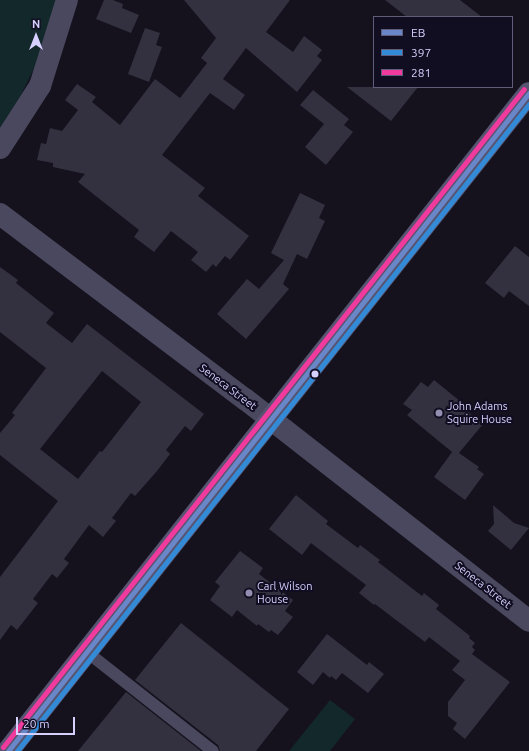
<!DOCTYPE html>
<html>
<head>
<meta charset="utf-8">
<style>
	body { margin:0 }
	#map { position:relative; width:529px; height:751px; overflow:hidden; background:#15121d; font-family:Ubuntu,sans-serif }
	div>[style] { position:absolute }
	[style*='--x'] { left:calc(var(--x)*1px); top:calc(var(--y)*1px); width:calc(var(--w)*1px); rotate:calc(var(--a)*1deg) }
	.green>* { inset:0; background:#12282a }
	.building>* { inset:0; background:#333040 }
	.service>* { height:12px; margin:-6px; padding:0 6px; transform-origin:6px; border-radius:6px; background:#49485e }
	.minor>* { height:22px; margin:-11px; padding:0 11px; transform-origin:11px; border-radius:11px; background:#49485e }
	.secondary>* { height:22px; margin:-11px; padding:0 11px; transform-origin:11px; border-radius:11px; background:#565471 }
	.bus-1>* { height:5px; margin:-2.5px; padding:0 2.5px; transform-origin:2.5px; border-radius:2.5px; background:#6986c8 }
	.bus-2>* { height:5px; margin:-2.5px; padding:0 2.5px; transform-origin:2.5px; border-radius:2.5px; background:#338bd7 }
	.bus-3>* { height:5px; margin:-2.5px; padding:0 2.5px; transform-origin:2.5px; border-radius:2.5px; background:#f13a9d }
	.dots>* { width:11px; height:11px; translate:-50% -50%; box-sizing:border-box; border:2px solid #120e22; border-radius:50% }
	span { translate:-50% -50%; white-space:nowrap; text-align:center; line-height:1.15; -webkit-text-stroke:4px #120e22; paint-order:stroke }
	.street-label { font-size:11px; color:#d6d0fe }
	.poi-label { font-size:11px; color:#d6d0fe }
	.left { translate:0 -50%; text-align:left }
	.legend { position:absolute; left:373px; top:16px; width:140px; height:72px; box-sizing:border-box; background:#120e22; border:1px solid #605c7a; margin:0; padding:5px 7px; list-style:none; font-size:12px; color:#d6d0fe }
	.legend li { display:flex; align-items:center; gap:8px; height:20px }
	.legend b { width:20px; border:1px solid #605c7a }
	.north { position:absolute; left:16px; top:16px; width:40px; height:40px; -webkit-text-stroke:3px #120e22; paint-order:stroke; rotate:0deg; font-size:11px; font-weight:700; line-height:16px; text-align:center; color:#d6d0fe }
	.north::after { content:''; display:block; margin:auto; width:14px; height:18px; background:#d6d0fe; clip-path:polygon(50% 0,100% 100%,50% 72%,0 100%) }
	.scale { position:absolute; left:16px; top:717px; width:59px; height:18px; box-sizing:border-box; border:2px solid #d6d0fe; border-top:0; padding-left:5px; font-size:12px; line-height:14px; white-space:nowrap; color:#d6d0fe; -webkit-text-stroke:3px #120e22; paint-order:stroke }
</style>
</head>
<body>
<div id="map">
	<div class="green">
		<i style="clip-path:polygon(0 0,58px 0,42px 52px,21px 95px,0 128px)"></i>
		<i style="clip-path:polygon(330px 700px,355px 719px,330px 751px,289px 751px)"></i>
	</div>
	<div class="building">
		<i style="clip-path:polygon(104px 0,113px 0,123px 4px,122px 8px,139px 15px,131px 33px,96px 19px)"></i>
		<i style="clip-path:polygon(184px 0,290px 0,266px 32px,293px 52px,304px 36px,322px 50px,317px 56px,322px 60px,297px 92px,246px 48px,223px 79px,245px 95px,234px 110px,210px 93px,162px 155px,205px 188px,198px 196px,249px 236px,230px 260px,225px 256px,216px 267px,213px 264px,206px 272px,191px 260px,198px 252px,171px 231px,154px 252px,134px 237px,139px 230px,78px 182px,85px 174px,53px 167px,53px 163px,37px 160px,41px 143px,46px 144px,50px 128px,62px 131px,78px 110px,65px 100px,77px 84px,96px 97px,92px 102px,120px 125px,155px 79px,180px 98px,207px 63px,201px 58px,216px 38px)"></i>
		<i style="clip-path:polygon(385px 0,460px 0,482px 17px,407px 17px)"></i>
		<i style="clip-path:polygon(145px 28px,160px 33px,156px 45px,162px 47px,149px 82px,128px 74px)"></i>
		<i style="clip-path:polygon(347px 87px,418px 87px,391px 121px)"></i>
		<i style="clip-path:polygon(313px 90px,349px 119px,344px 125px,353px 132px,326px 165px,305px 147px,324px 124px,300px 105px)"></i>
		<i style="clip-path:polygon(300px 193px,325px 205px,319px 218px,325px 221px,307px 259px,297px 254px,283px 284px,289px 289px,246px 339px,217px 314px,247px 279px,259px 289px,284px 260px,271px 253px)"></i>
		<i style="clip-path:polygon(515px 246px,529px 257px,529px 306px,509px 291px,504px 298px,485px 283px)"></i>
		<i style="clip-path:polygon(evenodd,0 267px,18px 280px,16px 283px,54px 313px,46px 323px,72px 343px,87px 324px,204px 414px,191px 431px,185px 426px,166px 450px,170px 454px,157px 471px,135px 496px,131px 493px,112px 518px,116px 521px,103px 537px,89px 525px,64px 559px,69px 563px,57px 578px,52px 574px,33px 599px,38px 603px,17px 630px,11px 625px,0 640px,0 577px,58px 501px,0 455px,0 433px,15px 415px,12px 413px,46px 368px,0 332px,0 267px,102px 371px,141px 402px,102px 452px,100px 451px,78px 479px,40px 449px,102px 371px)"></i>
		<i style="clip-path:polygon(434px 380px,471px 410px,469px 413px,483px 424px,459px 453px,479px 467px,477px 469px,484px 474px,465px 500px,434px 477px,452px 452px,407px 415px,412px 410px,403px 404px,421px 382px,428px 387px)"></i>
		<i style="clip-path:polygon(296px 495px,328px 521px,326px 524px,358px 548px,360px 545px,380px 560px,378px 562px,422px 596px,424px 593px,439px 605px,436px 609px,470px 636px,469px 638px,475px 643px,472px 647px,475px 650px,472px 654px,510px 682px,465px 739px,453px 729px,457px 723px,448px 716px,448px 702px,465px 680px,452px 670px,460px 661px,429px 637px,425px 642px,375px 604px,374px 605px,359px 593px,366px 585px,311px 543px,302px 555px,269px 529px)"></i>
		<i style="clip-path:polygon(493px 505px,514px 523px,529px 528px,511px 550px,488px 531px,494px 524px)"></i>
		<i style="clip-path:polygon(240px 551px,263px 568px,259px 574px,293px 600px,285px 611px,293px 617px,278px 635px,271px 630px,269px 632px,258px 624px,257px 626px,237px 610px,232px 617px,210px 600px,220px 586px,215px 582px)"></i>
		<i style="clip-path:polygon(181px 623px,289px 709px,256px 751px,220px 751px,218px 745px,135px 680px)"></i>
		<i style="clip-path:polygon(327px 634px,367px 665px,369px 662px,384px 674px,368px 693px,342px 673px,336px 680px,331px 676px,330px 678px,323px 672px,313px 685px,297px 672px)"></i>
		<i style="clip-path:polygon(126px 692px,201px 751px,78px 751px)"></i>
	</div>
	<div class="service">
		<i style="--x:87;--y:652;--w:160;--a:38.2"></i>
	</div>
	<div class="minor">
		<i style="--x:0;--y:148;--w:74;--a:-57.2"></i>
		<i style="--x:40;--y:86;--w:90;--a:-72.6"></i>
		<i style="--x:0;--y:214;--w:307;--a:37.1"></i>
		<i style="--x:245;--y:399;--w:360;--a:38"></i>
	</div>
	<div class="secondary">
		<i style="--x:8;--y:751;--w:839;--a:-51.63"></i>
	</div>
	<div class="bus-1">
		<i style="--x:8;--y:751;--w:839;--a:-51.63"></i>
	</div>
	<div class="bus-2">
		<i style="--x:17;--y:751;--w:825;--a:-51.64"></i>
	</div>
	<div class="bus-3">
		<i style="--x:3;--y:747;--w:839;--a:-51.63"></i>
	</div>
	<div class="dots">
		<i style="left:315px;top:374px;background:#d6d0fe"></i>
		<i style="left:439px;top:413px;background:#928eaf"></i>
		<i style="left:249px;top:593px;background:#928eaf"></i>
	</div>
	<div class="street-label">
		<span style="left:228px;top:387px;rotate:37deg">Seneca Street</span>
		<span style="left:483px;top:585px;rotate:38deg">Seneca Street</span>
	</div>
	<div class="poi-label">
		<span class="left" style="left:447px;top:413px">John Adams<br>Squire House</span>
		<span class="left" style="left:257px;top:593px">Carl Wilson<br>House</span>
	</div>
	<ul class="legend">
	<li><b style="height:5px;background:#6986c8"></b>EB</li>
	<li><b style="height:5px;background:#338bd7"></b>397</li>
	<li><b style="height:5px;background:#f13a9d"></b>281</li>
	</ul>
	<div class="north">N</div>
	<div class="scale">20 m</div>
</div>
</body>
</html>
